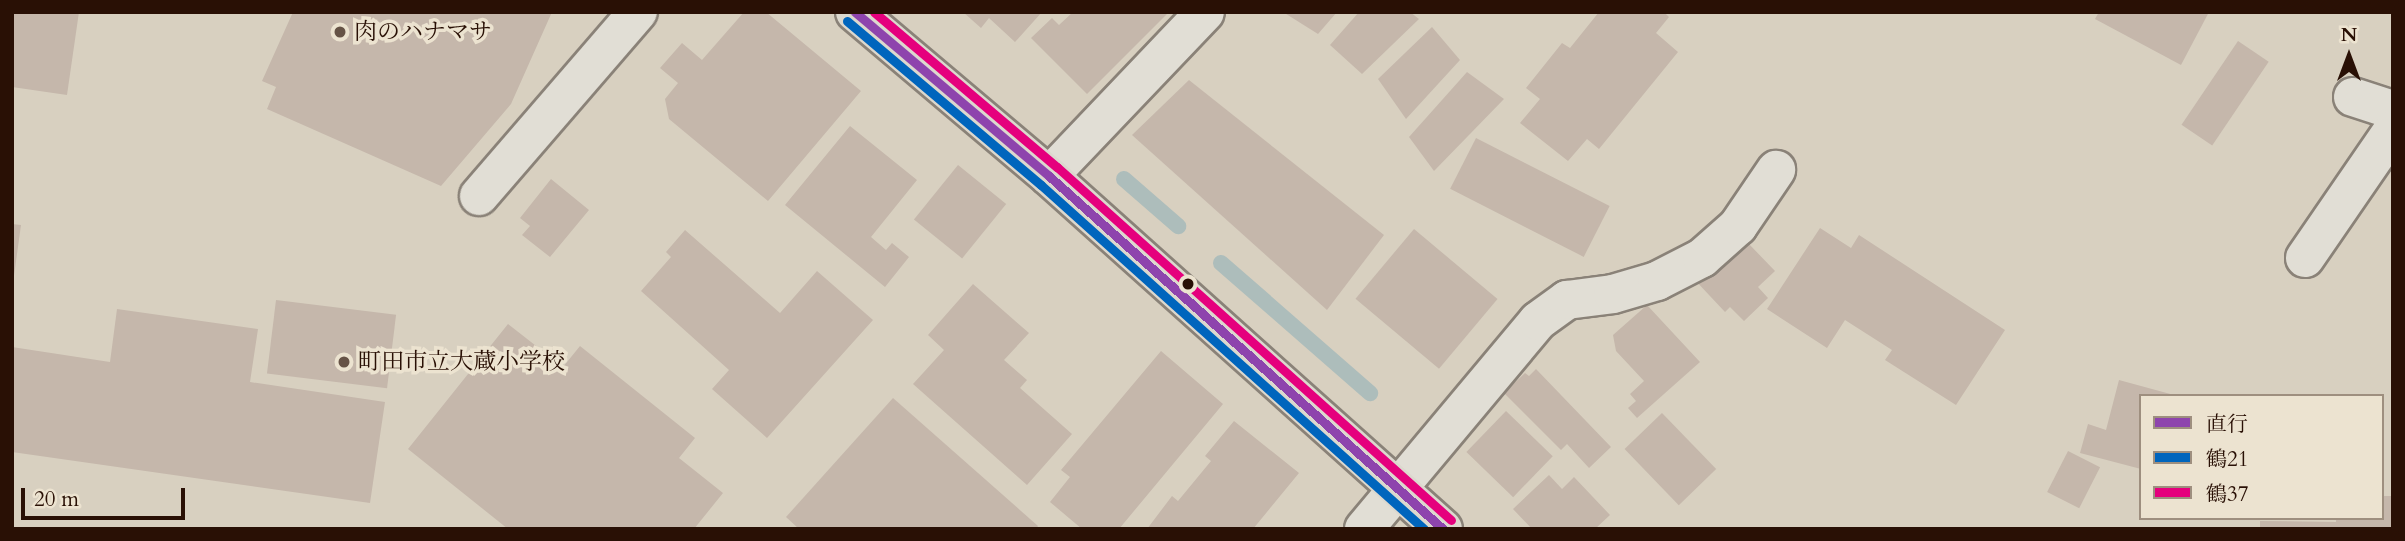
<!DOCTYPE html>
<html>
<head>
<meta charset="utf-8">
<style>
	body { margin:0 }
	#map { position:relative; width:2405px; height:541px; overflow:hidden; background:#d8d0c0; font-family:Cardo,"Noto Serif JP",serif }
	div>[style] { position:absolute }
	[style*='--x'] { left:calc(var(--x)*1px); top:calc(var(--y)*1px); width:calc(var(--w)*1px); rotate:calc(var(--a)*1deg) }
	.stream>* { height:16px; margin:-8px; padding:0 8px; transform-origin:8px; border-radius:8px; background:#adbdbb }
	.building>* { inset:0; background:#c5b7ab; transform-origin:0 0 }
	.roads { filter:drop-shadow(2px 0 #8a8278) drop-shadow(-2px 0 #8a8278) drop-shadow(0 2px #8a8278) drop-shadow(0 -2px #8a8278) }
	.minor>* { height:38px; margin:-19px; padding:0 19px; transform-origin:19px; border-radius:19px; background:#e1ded5 }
	.major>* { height:38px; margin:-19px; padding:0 19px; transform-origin:19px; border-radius:19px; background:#dcd8ce }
	.bus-1>* { height:9px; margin:-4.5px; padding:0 4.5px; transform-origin:4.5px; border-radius:4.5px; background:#8e44ad }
	.bus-2>* { height:9px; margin:-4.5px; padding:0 4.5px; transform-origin:4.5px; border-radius:4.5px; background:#0065bd }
	.bus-3>* { height:9px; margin:-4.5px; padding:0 4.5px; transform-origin:4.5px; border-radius:4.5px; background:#e5007d }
	.dots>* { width:19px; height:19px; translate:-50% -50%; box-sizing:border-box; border:4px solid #ece3d0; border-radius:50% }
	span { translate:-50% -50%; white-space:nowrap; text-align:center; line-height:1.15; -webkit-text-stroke:7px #ece3d0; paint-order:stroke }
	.poi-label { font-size:23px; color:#291005 }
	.left { translate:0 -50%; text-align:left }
	.frame { position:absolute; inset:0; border:14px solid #291005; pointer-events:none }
	.legend { position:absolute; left:2139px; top:394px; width:245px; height:126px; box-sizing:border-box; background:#ece3d0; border:2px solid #9e8f7f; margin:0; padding:9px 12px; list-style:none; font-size:21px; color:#291005 }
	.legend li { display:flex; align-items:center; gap:14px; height:35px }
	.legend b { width:35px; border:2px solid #9e8f7f }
	.north { position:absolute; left:2314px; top:21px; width:70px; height:70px; -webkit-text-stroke:5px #ece3d0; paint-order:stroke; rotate:0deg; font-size:19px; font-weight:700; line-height:28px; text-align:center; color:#291005 }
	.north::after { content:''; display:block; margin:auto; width:24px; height:32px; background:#291005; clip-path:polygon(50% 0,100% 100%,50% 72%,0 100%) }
	.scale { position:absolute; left:21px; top:488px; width:164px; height:32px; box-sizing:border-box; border:4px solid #291005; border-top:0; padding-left:9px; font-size:21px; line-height:24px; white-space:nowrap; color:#291005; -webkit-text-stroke:5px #ece3d0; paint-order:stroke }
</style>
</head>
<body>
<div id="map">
	<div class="stream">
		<i style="--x:1124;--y:179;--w:72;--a:41"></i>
		<i style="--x:1221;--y:263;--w:198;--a:41.1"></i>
	</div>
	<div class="building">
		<i style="clip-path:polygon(12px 12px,79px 12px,67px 95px,12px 87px)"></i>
		<i style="clip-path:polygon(293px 12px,552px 12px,511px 104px,441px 186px,267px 109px,276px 87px,262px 81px)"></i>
		<i style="clip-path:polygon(744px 12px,766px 12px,861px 91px,768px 201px,669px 119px,665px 99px,678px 83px,660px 68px,682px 43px,702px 60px)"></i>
		<i style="clip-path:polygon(963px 12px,1042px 12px,1015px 42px,989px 18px,981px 28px)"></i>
		<i style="clip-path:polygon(1073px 12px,1169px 12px,1087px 94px,1031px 38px,1052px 18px,1059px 25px)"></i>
		<i style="clip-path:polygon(1283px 12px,1337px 12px,1318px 34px)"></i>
		<i style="clip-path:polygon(1359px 12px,1410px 12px,1419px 19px,1362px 74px,1330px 45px)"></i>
		<i style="clip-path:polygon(1599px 12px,1664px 12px,1669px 17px,1656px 33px,1678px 52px,1599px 149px,1587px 139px,1568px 161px,1520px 123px,1540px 99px,1526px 88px,1562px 43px,1570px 48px)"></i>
		<i style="clip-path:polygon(2099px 12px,2209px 12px,2181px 65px,2095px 19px)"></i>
		<i style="clip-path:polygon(1432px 27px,1460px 60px,1406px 119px,1378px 79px)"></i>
		<i style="left:2238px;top:41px;width:37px;height:101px;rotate:34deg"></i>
		<i style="clip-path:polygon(1467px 72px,1504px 99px,1434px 171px,1409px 137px)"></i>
		<i style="clip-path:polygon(1189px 80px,1384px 235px,1327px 310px,1132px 135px)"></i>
		<i style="clip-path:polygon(850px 126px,917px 180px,871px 237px,886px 250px,892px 243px,909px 257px,885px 287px,785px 205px)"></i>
		<i style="left:1476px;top:138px;width:150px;height:57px;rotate:27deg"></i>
		<i style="left:958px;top:165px;width:62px;height:70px;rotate:39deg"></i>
		<i style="clip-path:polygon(551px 179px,589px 210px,550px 257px,522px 235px,530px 226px,520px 218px)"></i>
		<i style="clip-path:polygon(12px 224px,21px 225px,14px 276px,12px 276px)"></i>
		<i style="clip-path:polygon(1820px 228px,1851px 248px,1859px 235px,2005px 330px,1956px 405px,1885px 360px,1892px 350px,1845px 320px,1827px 348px,1767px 309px)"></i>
		<i style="left:1414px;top:229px;width:109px;height:91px;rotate:40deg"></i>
		<i style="clip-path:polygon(685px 230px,780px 313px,817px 271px,873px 320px,767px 438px,712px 389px,729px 370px,641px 291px,671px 257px,666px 252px)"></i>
		<i style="clip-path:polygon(1748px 243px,1775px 271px,1758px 287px,1768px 298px,1744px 321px,1730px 307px,1725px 312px,1694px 279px,1735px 247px,1738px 251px)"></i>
		<i style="clip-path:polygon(973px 284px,1029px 333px,1004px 360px,1027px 380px,1020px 388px,1072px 434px,1027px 485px,913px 384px,944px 350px,928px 335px)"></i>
		<i style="left:276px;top:300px;width:121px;height:74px;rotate:7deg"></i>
		<i style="clip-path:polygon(1647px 305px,1700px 362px,1637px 418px,1628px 408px,1636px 401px,1630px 394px,1644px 381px,1616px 351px,1613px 335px)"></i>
		<i style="clip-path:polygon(117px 309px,258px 329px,250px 382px,385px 402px,370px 503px,12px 452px,12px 347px,110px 362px)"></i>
		<i style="clip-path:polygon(508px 324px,563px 367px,580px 346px,695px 438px,679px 458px,723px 493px,694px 529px,508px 529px,408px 449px)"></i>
		<i style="clip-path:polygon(1161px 351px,1223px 404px,1119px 529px,1082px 529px,1050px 502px,1070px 477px,1061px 470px)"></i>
		<i style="clip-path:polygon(1536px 369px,1611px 447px,1589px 468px,1567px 444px,1561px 450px,1504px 393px,1525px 373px,1529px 376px)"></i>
		<i style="clip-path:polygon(2119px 380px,2174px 395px,2141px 396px,2141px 469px,2080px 453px,2088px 424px,2106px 430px)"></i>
		<i style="clip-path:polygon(893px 398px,1038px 526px,1036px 529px,799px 529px,786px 517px)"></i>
		<i style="left:1506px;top:411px;width:65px;height:57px;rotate:44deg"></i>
		<i style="left:1662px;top:413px;width:78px;height:52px;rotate:46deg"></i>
		<i style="clip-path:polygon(1234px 421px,1299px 473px,1253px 529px,1147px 529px,1172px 496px,1178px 501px,1211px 461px,1205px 456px)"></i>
		<i style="left:2068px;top:451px;width:36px;height:46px;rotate:27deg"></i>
		<i style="clip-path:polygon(1549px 475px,1562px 489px,1574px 477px,1610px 515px,1595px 529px,1532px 529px,1513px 509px)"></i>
		<i style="clip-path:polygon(2382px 496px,2393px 496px,2393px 529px,2260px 529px,2260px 521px,2336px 522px,2336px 518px,2382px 518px)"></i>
	</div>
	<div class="roads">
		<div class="minor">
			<i style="--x:2353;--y:97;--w:42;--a:18"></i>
			<i style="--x:1049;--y:176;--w:226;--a:-46.4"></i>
			<i style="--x:479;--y:196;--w:243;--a:-49.2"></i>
			<i style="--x:2305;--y:258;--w:155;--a:-55.5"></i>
			<i style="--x:1364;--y:529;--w:271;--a:-50.1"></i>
			<i style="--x:1538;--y:321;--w:36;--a:-36"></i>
			<i style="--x:1567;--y:300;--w:46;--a:-7.4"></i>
			<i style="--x:1613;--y:294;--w:46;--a:-16.5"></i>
			<i style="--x:1657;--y:281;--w:51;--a:-27.1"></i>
			<i style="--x:1702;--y:258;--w:48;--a:-41.6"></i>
			<i style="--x:1738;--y:226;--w:68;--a:-55.8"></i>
		</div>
		<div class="major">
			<i style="--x:855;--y:12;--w:254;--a:40.2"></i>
			<i style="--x:1049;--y:176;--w:529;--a:41.86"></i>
		</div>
	</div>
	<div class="bus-1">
		<i style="--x:855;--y:12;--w:254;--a:40.2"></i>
		<i style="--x:1049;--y:176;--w:529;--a:41.86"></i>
	</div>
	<div class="bus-2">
		<i style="--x:847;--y:21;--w:254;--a:40.2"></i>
		<i style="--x:1041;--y:185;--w:515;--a:41.93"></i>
	</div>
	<div class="bus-3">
		<i style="--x:874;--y:12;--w:240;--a:40.3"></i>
		<i style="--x:1057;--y:167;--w:529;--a:41.86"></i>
	</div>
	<div class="dots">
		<i style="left:340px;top:32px;background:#665346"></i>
		<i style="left:1188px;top:284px;background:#291005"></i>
		<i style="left:344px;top:362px;background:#665346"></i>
	</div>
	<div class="poi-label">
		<span class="left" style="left:354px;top:32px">肉のハナマサ</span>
		<span class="left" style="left:358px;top:362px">町田市立大蔵小学校</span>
	</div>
	<div class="frame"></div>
	<ul class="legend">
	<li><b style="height:9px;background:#8e44ad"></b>直行</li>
	<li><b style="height:9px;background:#0065bd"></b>鶴21</li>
	<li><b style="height:9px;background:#e5007d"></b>鶴37</li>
	</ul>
	<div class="north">N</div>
	<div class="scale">20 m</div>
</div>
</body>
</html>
